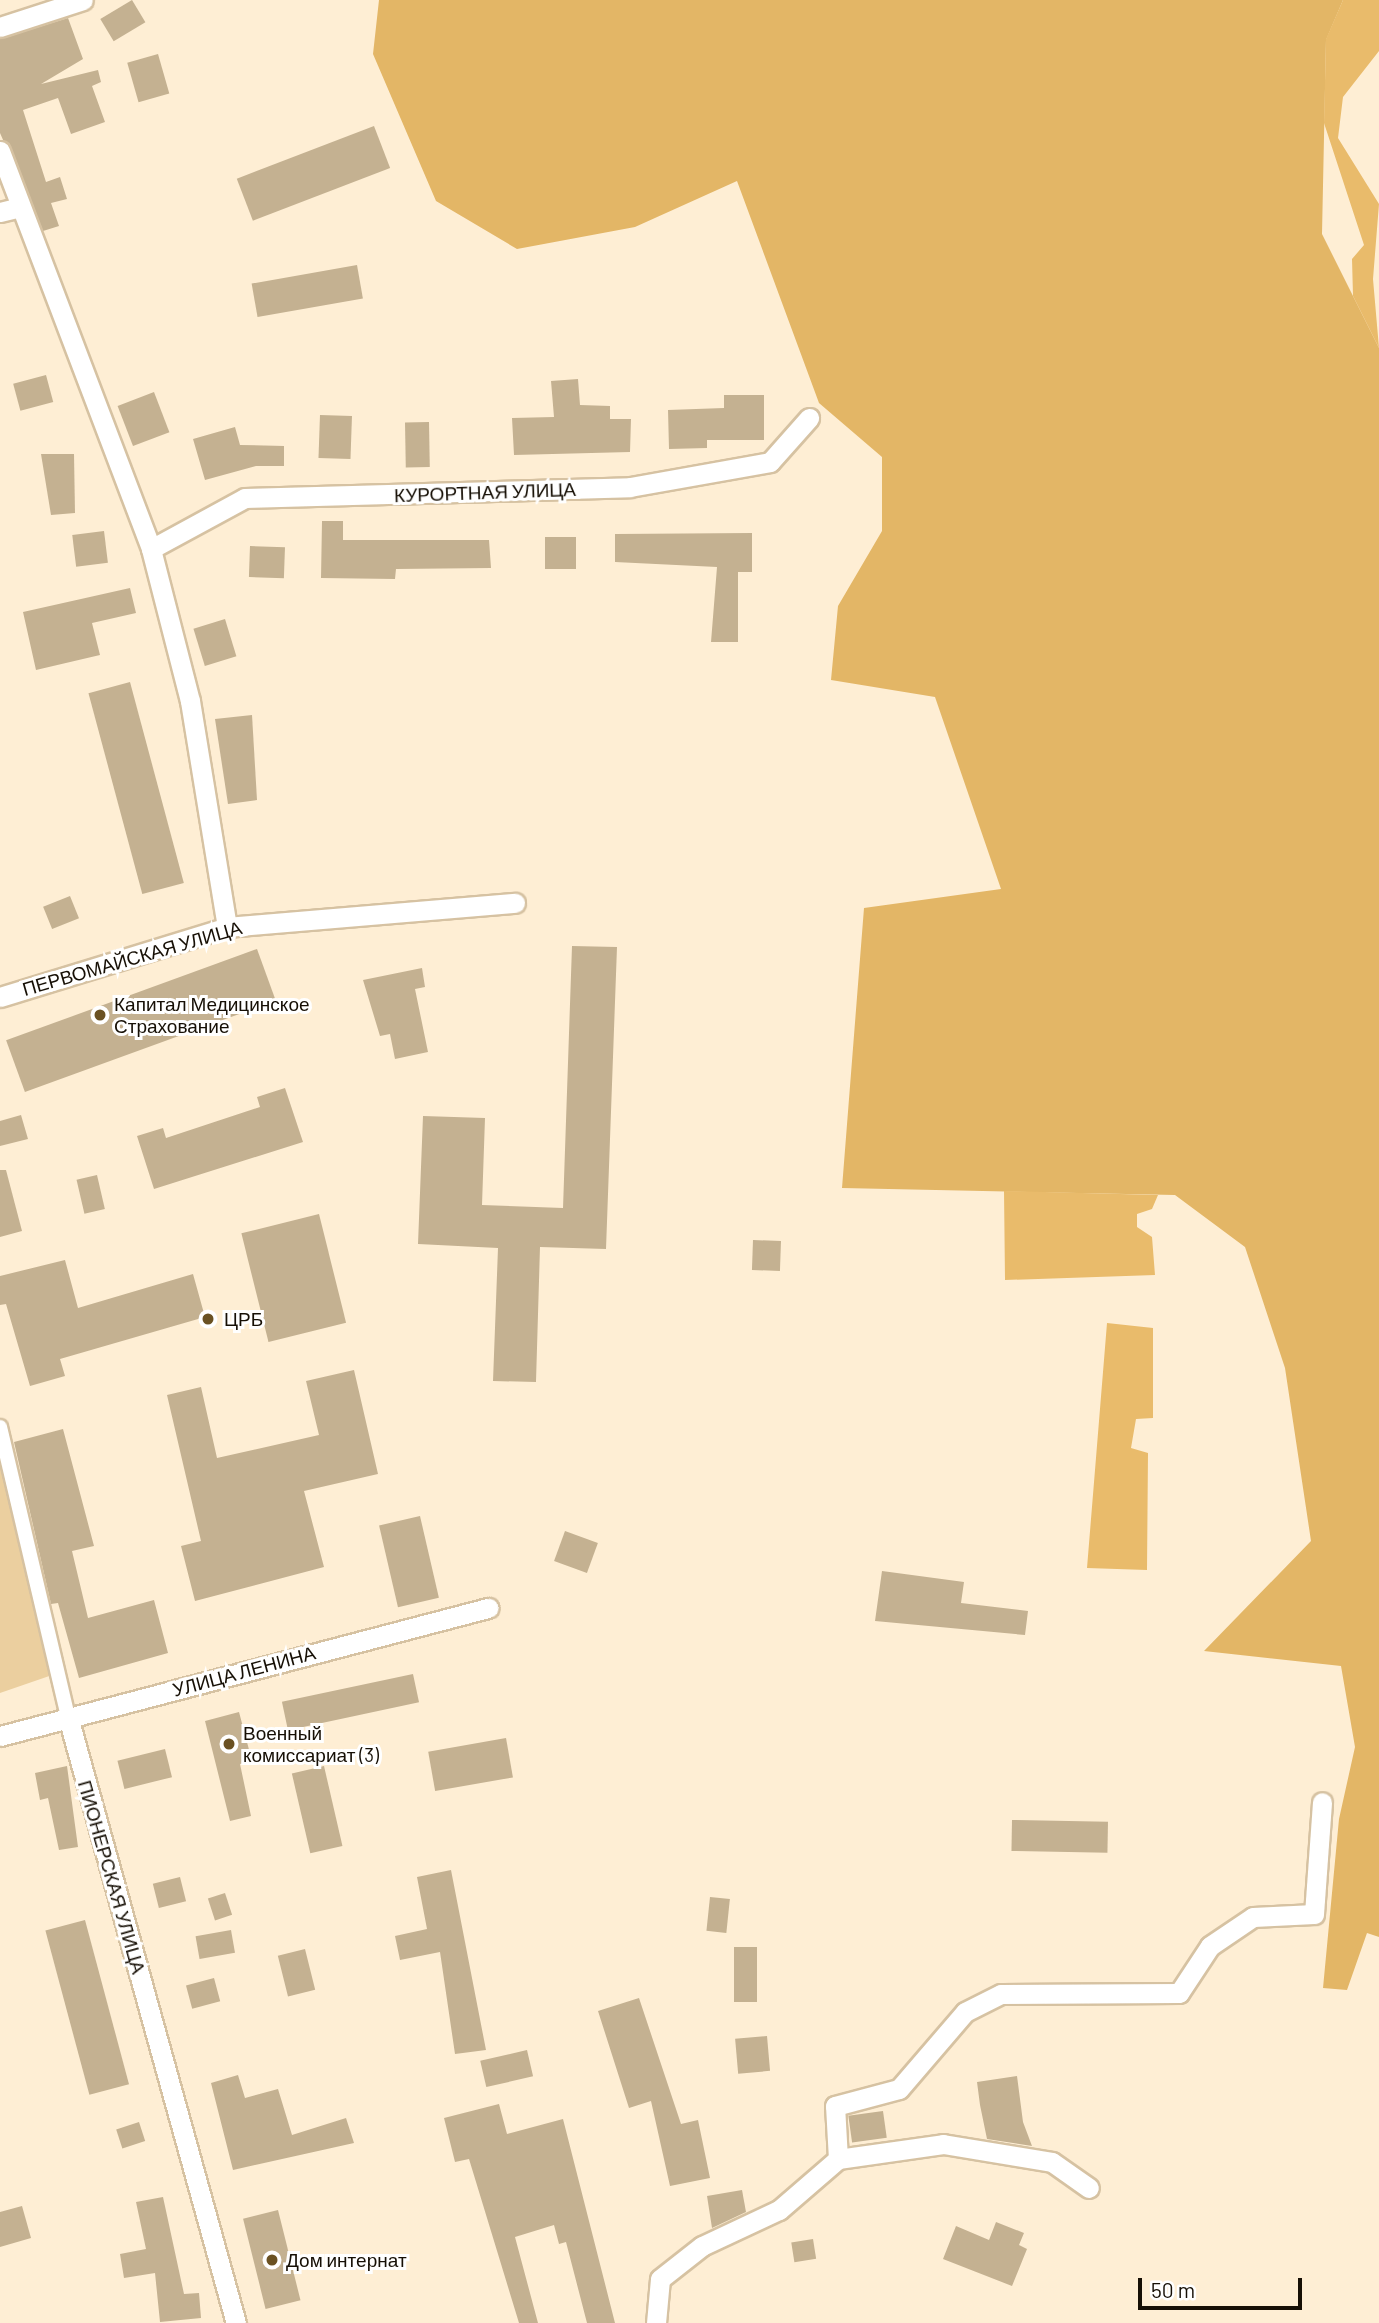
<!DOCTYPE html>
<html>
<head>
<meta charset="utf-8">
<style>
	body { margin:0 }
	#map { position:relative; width:1379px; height:2323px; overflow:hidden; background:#feeed4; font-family:Barlow,sans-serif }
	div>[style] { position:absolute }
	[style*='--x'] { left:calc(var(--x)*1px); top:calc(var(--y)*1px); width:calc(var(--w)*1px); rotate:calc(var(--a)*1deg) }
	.green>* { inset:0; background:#ebcf9f }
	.forest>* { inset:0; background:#e3b666 }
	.water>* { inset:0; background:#e9bb6b }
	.building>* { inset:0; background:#c4b191; transform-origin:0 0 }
	.roads { filter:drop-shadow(2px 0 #d6c2a2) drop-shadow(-2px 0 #d6c2a2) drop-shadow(0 2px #d6c2a2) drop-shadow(0 -2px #d6c2a2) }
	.pedestrian>* { height:14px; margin:-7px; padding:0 7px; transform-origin:7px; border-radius:7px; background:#fff }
	.minor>* { height:19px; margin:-9.5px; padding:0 9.5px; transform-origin:9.5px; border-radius:9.5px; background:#fff }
	.dots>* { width:19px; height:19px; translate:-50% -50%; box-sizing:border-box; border:4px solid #fff; border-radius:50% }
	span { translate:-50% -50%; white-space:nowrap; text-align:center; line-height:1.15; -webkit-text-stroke:6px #fff; paint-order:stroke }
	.street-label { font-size:19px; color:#160f05 }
	.poi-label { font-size:19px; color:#160f05 }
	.left { translate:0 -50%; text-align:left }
	.scale { position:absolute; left:1138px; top:2278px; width:164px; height:32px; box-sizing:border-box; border:4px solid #160f05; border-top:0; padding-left:9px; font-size:21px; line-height:24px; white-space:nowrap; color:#160f05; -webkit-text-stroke:5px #fff; paint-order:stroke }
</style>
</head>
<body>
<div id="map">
	<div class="green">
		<i style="clip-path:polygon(0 1457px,58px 1673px,0 1693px)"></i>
	</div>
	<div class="forest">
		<i style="clip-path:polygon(379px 0,1343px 0,1326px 40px,1322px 234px,1379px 348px,1379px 1937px,1367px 1933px,1347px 1990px,1323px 1988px,1339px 1819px,1355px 1747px,1341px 1666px,1204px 1651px,1311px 1541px,1285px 1368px,1245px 1247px,1175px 1195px,842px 1188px,864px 908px,1001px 889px,935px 697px,831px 680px,838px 606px,882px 531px,882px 457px,819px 403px,737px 181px,635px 227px,517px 249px,436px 201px,373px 54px)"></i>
	</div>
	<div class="water">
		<i style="clip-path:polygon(1343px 0,1379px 0,1379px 51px,1343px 97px,1338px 138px,1379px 204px,1373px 279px,1379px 348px,1353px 296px,1352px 259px,1364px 245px,1324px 123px,1326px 39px)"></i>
		<i style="clip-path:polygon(1004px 1191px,1158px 1195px,1152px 1209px,1137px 1214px,1137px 1227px,1152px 1237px,1155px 1275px,1005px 1280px)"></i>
		<i style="clip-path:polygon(1107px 1323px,1153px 1328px,1153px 1418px,1136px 1419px,1131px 1448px,1148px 1453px,1147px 1570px,1087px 1568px)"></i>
	</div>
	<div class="building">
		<i style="left:132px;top:0;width:26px;height:37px;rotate:59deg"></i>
		<i style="clip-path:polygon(68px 18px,83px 59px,41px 84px,98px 70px,101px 82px,92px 86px,105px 122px,71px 134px,58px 98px,23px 110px,46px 182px,60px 177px,67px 199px,51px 203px,59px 226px,43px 231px,0 133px,0 39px)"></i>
		<i style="left:158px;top:54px;width:41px;height:32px;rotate:74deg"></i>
		<i style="left:374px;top:126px;width:45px;height:147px;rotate:69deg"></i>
		<i style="left:357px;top:265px;width:34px;height:107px;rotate:80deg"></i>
		<i style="left:46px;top:375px;width:28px;height:34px;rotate:75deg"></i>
		<i style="clip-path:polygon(578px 379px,580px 405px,610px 406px,610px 419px,631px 419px,630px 452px,514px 455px,512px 418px,554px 417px,551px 381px)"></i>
		<i style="left:154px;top:392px;width:43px;height:39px;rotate:69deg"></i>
		<i style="clip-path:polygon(724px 395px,764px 395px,764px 440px,707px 440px,707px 448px,669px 449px,668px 410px,724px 408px)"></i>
		<i style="left:320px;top:415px;width:32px;height:43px;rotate:2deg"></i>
		<i style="left:429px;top:422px;width:45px;height:24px;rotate:89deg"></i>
		<i style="clip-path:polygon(235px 427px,240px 445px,284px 446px,284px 466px,256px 466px,205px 480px,193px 439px)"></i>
		<i style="clip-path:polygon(41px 454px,74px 454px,75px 513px,51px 515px)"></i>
		<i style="clip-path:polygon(322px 521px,343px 521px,343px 540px,489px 540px,491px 568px,396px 569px,395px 579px,321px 578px)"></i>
		<i style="left:104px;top:531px;width:32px;height:32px;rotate:83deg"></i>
		<i style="clip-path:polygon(752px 533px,752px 572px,738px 572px,738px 642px,711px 642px,717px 567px,615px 562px,615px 534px)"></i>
		<i style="left:545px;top:537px;width:31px;height:32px"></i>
		<i style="left:250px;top:546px;width:35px;height:31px;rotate:2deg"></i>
		<i style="clip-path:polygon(130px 588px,136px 613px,92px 623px,100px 655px,36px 670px,23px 612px)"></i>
		<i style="left:225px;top:619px;width:39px;height:33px;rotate:73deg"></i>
		<i style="left:130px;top:682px;width:208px;height:43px;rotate:75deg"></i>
		<i style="clip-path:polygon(252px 715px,257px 800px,228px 804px,215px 719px)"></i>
		<i style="left:70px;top:896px;width:24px;height:29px;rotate:68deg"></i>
		<i style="clip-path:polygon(572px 946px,617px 947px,606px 1249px,540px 1247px,536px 1382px,493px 1381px,498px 1248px,418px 1244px,423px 1116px,485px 1118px,482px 1205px,563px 1208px)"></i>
		<i style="left:257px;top:949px;width:55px;height:267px;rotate:70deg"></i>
		<i style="clip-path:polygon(422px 968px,425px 987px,415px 989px,428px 1052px,395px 1059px,390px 1034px,380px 1036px,363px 980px)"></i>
		<i style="clip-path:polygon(285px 1088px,303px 1142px,154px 1189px,137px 1136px,163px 1128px,166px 1138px,260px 1107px,257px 1097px)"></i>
		<i style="clip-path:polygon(21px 1115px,28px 1139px,0 1146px,0 1121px)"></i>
		<i style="clip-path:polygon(0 1170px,6px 1170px,22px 1231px,0 1237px)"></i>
		<i style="left:97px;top:1175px;width:35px;height:21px;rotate:77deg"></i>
		<i style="left:319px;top:1214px;width:112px;height:80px;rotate:76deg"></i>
		<i style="left:753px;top:1240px;width:28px;height:30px;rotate:2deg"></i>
		<i style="clip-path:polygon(65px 1260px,78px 1308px,193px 1274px,205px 1317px,60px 1359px,65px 1376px,30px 1386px,6px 1304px,0 1305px,0 1276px)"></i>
		<i style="clip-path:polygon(354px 1370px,378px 1474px,304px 1491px,324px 1567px,195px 1601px,181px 1546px,201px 1541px,167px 1395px,201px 1387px,217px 1458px,319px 1435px,306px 1381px)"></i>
		<i style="clip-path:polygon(63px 1429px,94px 1546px,72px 1551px,88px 1618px,154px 1600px,168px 1653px,79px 1678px,58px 1603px,51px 1604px,14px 1442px)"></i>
		<i style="left:420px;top:1516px;width:84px;height:42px;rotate:77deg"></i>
		<i style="left:565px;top:1531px;width:35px;height:32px;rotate:20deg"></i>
		<i style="clip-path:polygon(882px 1571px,964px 1582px,961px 1603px,1028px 1611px,1025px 1635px,875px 1621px)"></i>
		<i style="left:413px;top:1674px;width:29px;height:134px;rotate:78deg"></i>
		<i style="clip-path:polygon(239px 1712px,252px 1761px,240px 1764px,251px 1816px,230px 1821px,205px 1721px)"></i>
		<i style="left:506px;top:1738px;width:40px;height:79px;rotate:80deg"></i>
		<i style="left:165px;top:1749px;width:29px;height:49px;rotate:76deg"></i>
		<i style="clip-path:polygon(67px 1766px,78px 1847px,59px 1850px,48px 1798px,40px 1800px,35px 1773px)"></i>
		<i style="left:324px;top:1766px;width:82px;height:33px;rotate:77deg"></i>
		<i style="left:1012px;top:1820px;width:96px;height:31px;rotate:1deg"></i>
		<i style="clip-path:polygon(451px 1870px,486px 2050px,455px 2054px,440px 1952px,400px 1960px,395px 1936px,427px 1929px,417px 1877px)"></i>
		<i style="left:180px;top:1877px;width:25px;height:28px;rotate:76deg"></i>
		<i style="left:225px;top:1893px;width:23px;height:18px;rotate:72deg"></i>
		<i style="left:710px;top:1897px;width:20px;height:34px;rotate:6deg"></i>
		<i style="left:85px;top:1920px;width:170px;height:41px;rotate:75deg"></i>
		<i style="left:231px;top:1930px;width:23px;height:36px;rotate:80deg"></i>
		<i style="left:734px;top:1947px;width:23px;height:55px"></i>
		<i style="left:305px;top:1949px;width:42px;height:28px;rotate:76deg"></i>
		<i style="left:214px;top:1978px;width:24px;height:29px;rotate:75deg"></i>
		<i style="clip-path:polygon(639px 1998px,681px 2124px,698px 2120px,710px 2178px,670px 2186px,651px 2101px,629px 2108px,598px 2011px)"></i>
		<i style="left:767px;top:2036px;width:35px;height:32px;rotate:85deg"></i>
		<i style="left:527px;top:2050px;width:27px;height:48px;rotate:77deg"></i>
		<i style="clip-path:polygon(238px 2075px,245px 2098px,278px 2089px,292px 2135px,346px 2118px,354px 2143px,233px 2170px,211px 2083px)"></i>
		<i style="clip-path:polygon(1017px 2076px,1023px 2122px,1032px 2146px,987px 2139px,980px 2105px,977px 2082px)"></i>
		<i style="clip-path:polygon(499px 2104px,507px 2134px,563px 2119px,615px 2323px,587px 2323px,566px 2242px,559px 2244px,554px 2225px,515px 2237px,538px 2323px,519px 2323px,469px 2159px,455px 2162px,444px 2118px)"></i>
		<i style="left:883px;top:2111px;width:27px;height:35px;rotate:82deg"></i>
		<i style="left:139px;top:2122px;width:20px;height:24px;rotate:72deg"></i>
		<i style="clip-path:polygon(742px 2190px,746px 2212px,712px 2228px,707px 2196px)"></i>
		<i style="clip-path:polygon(163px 2197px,184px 2294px,199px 2293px,201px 2318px,160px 2322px,155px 2273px,124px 2278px,120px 2254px,146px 2249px,136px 2202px)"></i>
		<i style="clip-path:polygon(22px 2206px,31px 2238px,0 2247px,0 2212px)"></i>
		<i style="left:278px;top:2210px;width:93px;height:36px;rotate:76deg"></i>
		<i style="clip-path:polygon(996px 2222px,1024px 2233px,1019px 2245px,1027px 2249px,1012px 2286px,943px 2259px,956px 2226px,989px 2240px)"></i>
		<i style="left:813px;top:2239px;width:20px;height:22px;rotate:81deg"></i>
	</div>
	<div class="roads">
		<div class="pedestrian">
			<i style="--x:0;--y:1427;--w:298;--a:76.8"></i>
		</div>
		<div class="minor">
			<i style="--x:0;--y:27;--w:87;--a:-18"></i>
			<i style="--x:0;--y:151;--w:426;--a:69.2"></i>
			<i style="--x:151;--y:549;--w:157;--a:75.6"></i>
			<i style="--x:190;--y:701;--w:229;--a:80.7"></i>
			<i style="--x:0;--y:212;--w:21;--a:-14"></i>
			<i style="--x:151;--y:549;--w:107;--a:-28.5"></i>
			<i style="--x:245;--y:498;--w:385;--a:-1.6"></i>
			<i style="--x:630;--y:487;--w:142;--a:-10.1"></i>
			<i style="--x:770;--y:462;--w:59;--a:-48.4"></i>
			<i style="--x:0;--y:997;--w:238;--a:-17.1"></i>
			<i style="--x:227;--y:927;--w:289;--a:-4.8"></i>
			<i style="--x:68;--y:1717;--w:629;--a:74.51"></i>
			<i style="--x:0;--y:1736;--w:505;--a:-14.7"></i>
			<i style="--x:838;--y:2159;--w:53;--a:-93.2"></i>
			<i style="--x:835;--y:2106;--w:66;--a:-14.9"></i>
			<i style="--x:899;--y:2089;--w:101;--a:-49.4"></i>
			<i style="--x:965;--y:2012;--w:40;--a:-26.6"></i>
			<i style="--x:1001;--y:1994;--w:178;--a:-0.3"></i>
			<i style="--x:1179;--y:1993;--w:56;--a:-56.6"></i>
			<i style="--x:1210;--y:1946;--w:52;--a:-34"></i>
			<i style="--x:1253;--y:1917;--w:61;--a:-2.8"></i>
			<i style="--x:1314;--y:1914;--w:112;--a:-85.9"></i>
			<i style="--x:656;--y:2323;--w:44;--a:-84.8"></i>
			<i style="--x:660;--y:2279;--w:53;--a:-38.2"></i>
			<i style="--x:702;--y:2246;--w:85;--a:-25.1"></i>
			<i style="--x:779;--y:2210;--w:78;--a:-40.8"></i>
			<i style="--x:838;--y:2159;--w:106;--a:-8.1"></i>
			<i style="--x:943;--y:2144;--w:110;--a:9.4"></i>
			<i style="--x:1052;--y:2162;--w:45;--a:35.1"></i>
		</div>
	</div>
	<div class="dots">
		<i style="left:100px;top:1015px;background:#6a5122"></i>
		<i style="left:208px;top:1319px;background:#6a5122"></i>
		<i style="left:229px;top:1744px;background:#6a5122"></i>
		<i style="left:272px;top:2260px;background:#6a5122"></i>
	</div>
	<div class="street-label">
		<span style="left:485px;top:492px;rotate:-2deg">КУРОРТНАЯ УЛИЦА</span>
		<span style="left:132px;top:958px;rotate:-16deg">ПЕРВОМАЙСКАЯ УЛИЦА</span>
		<span style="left:244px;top:1671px;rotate:-15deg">УЛИЦА ЛЕНИНА</span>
		<span style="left:112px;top:1877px;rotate:74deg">ПИОНЕРСКАЯ УЛИЦА</span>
	</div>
	<div class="poi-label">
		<span class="left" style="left:114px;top:1015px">Капитал Медицинское<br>Страхование</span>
		<span class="left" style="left:224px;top:1319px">ЦРБ</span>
		<span class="left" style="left:243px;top:1744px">Военный<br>комиссариат (3)</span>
		<span class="left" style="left:286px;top:2260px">Дом интернат</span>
	</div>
	<div class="scale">50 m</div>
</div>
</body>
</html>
